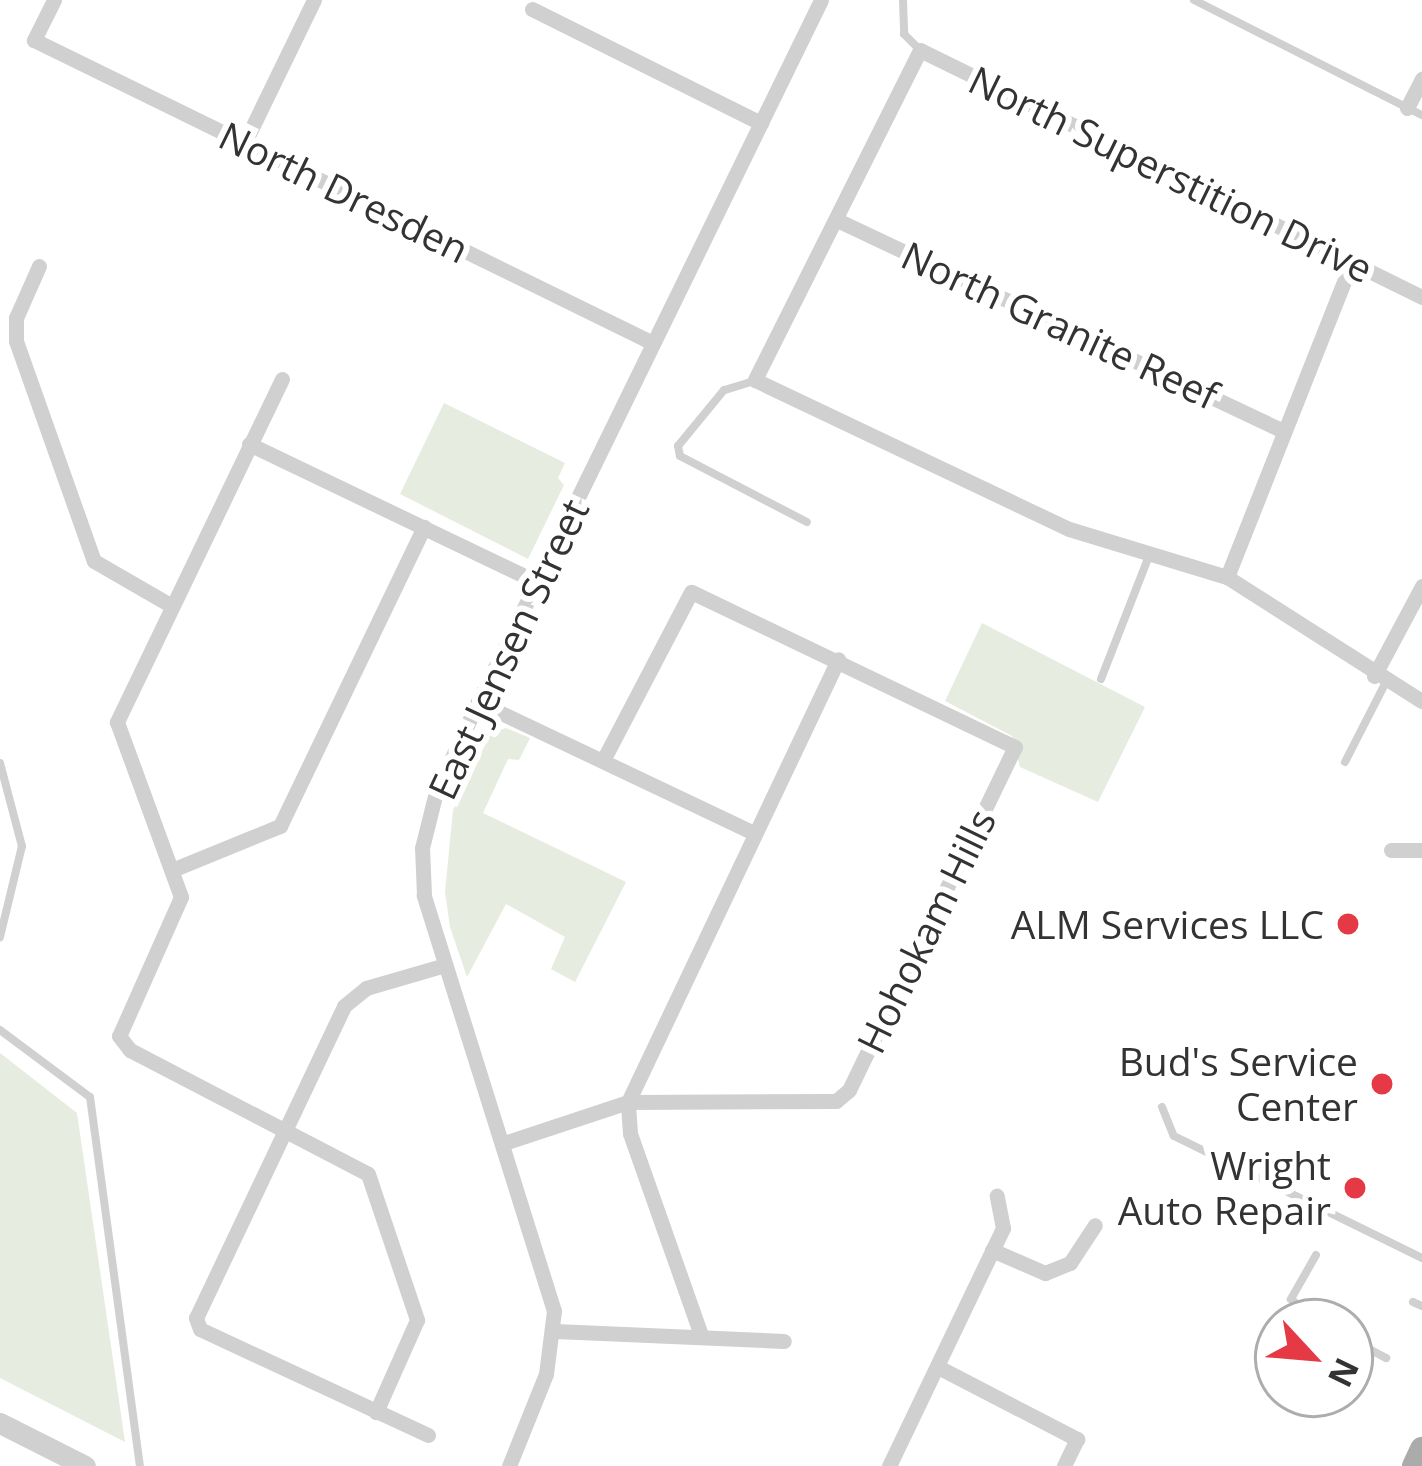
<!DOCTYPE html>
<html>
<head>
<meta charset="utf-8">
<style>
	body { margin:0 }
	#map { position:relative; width:1422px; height:1466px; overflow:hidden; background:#fff; font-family:"Open Sans",sans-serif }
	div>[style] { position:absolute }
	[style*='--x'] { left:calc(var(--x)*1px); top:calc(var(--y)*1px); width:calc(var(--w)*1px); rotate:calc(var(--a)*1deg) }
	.green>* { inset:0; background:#e6ecdf }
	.service>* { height:8px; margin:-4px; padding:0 4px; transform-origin:4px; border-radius:4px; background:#d0d0d0 }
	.minor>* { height:15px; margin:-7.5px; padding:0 7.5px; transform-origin:7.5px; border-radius:7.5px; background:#d0d0d0 }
	.tertiary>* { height:21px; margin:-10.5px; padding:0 10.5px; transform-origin:10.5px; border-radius:10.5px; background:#d0d0d0 }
	.primary>* { height:24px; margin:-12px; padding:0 12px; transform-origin:12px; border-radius:12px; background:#ababab }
	.dots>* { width:33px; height:33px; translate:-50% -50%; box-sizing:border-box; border:6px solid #fff; border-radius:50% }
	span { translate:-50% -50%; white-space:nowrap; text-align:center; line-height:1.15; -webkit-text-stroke:12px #fff; paint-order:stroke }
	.street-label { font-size:39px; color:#333 }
	.poi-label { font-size:39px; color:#333 }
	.right { translate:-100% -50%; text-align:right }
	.north { position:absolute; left:1254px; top:1298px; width:120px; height:120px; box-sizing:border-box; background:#fff; border:3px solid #adadad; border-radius:50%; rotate:116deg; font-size:33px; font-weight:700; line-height:48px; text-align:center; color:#333 }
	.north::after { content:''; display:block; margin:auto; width:42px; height:54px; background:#e63946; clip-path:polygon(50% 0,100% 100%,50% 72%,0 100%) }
</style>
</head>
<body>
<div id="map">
	<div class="green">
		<i style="clip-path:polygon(444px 403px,565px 463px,558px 478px,564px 485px,528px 559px,400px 494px)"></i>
		<i style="clip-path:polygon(982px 623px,1145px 707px,1098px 802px,1020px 767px,1012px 736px,945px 701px)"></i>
		<i style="clip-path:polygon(506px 728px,530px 738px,519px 760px,508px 759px,483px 813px,626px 882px,575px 982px,551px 969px,565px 937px,506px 904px,467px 977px,450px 927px,445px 892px,453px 810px,491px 733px)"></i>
		<i style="clip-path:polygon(0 1053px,77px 1113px,125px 1442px,0 1378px)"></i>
	</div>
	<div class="service">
		<i style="--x:903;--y:0;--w:34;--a:88"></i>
		<i style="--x:904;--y:34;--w:21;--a:45"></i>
		<i style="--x:1194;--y:0;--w:255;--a:26.8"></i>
		<i style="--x:754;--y:381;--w:31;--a:163"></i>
		<i style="--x:724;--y:390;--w:72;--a:129.4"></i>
		<i style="--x:678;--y:446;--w:10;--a:79"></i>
		<i style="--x:680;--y:456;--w:143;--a:27.5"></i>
		<i style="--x:1101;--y:679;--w:132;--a:-68.7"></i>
		<i style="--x:1345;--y:762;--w:90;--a:-62.9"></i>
		<i style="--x:0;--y:763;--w:86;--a:75.2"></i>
		<i style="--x:22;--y:846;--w:94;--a:103.6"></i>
		<i style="--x:0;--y:1030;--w:112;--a:36.7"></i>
		<i style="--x:90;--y:1097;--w:372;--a:82.3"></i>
		<i style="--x:1162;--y:1107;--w:31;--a:68"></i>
		<i style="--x:1174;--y:1136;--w:276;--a:26.2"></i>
		<i style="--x:1316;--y:1255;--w:51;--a:119.6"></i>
		<i style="--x:1291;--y:1299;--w:35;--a:40"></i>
		<i style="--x:1413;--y:1302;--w:10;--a:24"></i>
		<i style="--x:1350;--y:1339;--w:41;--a:27.8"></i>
	</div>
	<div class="minor">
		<i style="--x:54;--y:0;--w:45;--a:116.6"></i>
		<i style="--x:34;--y:40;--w:689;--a:26.08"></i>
		<i style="--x:532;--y:9;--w:256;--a:26.5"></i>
		<i style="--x:1407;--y:108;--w:33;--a:-63"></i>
		<i style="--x:244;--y:144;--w:160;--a:-64.1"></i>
		<i style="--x:837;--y:220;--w:494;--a:25.3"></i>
		<i style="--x:39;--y:266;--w:57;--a:113.9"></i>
		<i style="--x:16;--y:318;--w:23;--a:90"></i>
		<i style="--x:16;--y:341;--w:233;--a:70.5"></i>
		<i style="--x:94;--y:561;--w:90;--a:30"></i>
		<i style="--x:1422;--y:297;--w:559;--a:-153.8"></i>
		<i style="--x:920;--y:50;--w:369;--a:116.6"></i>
		<i style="--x:755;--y:380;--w:348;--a:25.4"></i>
		<i style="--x:1069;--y:529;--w:165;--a:16.9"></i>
		<i style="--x:1227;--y:577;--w:231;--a:32.5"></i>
		<i style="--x:282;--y:379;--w:381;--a:115.7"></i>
		<i style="--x:117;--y:722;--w:186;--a:69.9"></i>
		<i style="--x:181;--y:897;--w:152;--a:114"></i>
		<i style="--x:119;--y:1036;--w:18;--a:52"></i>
		<i style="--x:130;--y:1050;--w:268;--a:27.5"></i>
		<i style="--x:368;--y:1174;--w:154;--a:71.4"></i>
		<i style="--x:417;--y:1320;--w:101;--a:114"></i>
		<i style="--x:249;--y:444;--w:319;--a:25.6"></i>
		<i style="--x:1227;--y:577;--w:337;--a:-68.4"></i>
		<i style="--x:1374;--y:676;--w:102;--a:-61.9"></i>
		<i style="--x:478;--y:702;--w:306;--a:25.4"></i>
		<i style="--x:1391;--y:850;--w:31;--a:0"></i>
		<i style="--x:172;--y:870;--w:117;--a:-22.2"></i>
		<i style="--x:280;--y:826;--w:332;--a:-64.3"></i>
		<i style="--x:504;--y:1143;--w:131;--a:-18.3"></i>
		<i style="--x:628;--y:1102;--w:208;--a:-0.3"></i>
		<i style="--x:836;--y:1101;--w:17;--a:-40"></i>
		<i style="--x:849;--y:1090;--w:381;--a:-64.2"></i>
		<i style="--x:1015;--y:747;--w:359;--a:-154.4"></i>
		<i style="--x:691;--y:592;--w:190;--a:117.6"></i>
		<i style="--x:992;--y:1250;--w:58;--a:23.5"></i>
		<i style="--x:1045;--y:1273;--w:27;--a:-22"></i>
		<i style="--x:1070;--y:1263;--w:45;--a:-56.7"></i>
		<i style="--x:555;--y:1331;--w:229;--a:2.5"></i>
		<i style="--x:701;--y:1335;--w:214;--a:-109.4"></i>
		<i style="--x:630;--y:1133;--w:31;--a:-94"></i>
		<i style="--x:628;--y:1102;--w:490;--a:-64.6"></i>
		<i style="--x:938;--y:1367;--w:157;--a:27.4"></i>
		<i style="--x:1077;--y:1439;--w:30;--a:116"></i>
		<i style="--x:428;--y:1435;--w:251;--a:-155.1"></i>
		<i style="--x:200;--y:1329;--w:12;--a:-110"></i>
		<i style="--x:196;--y:1318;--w:345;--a:-64.6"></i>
		<i style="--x:344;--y:1006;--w:28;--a:-39"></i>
		<i style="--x:366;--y:988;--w:82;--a:-16.2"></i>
		<i style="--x:509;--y:1466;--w:99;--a:-68.1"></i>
		<i style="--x:546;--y:1374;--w:64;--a:-82.8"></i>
		<i style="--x:554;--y:1311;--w:436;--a:-107.4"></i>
		<i style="--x:424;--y:895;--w:47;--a:-92.4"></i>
		<i style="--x:422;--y:848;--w:58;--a:-76"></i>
		<i style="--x:436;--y:792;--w:99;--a:-65"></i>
		<i style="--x:478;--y:702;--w:781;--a:-63.96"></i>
		<i style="--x:889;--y:1466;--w:264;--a:-64.4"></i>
		<i style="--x:1003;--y:1228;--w:33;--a:-101"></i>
	</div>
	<div class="tertiary">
		<i style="--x:0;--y:1423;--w:95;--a:26.8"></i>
	</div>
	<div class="primary">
		<i style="--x:1414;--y:1466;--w:19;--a:-65"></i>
	</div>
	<div class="dots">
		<i style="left:1348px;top:924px;background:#e63946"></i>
		<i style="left:1382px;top:1084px;background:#e63946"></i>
		<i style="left:1355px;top:1188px;background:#e63946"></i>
	</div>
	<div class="street-label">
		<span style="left:1171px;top:174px;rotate:26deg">North Superstition Drive</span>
		<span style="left:344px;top:192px;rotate:26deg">North Dresden</span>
		<span style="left:1060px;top:325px;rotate:25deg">North Granite Reef</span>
		<span style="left:508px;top:649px;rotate:-65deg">East Jensen Street</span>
		<span style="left:926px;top:931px;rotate:-64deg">Hohokam Hills</span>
	</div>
	<div class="poi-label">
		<span class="right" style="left:1324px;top:924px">ALM Services LLC</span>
		<span class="right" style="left:1358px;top:1084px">Bud's Service<br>Center</span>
		<span class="right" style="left:1331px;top:1188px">Wright<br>Auto Repair</span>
	</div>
	<div class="north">N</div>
</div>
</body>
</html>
